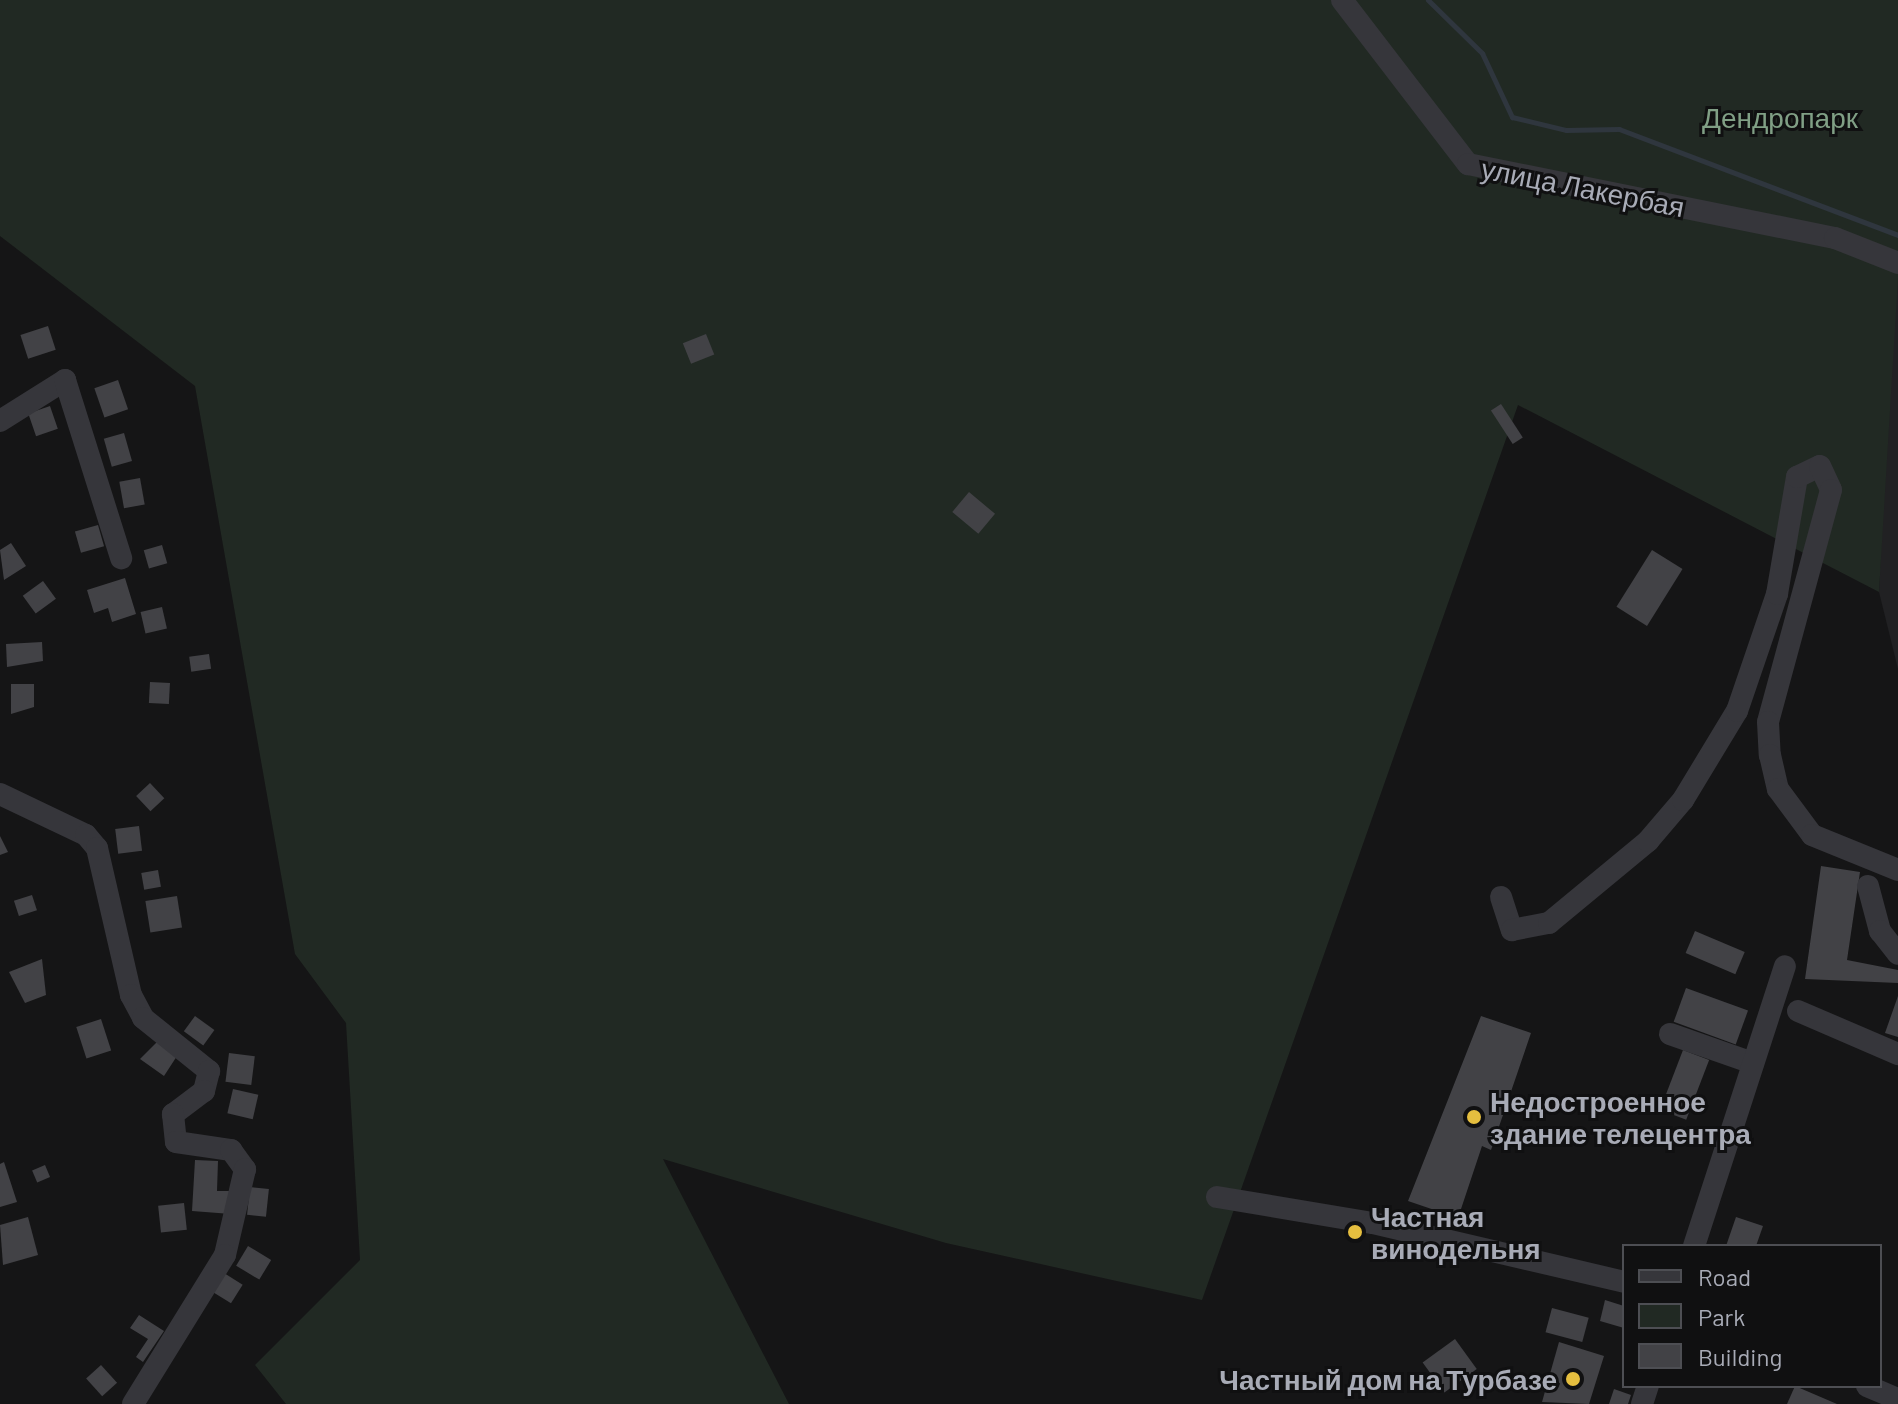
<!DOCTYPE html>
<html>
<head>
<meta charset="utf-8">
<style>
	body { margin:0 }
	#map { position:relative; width:1898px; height:1404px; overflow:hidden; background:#151516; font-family:Barlow,sans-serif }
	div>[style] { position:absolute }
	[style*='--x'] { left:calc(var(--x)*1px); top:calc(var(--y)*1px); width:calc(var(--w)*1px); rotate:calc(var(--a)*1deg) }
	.built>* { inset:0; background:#212123 }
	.green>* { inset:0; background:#212923 }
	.stream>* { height:5px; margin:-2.5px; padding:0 2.5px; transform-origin:2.5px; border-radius:2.5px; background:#2f363e }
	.building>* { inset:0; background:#424246; transform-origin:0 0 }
	.minor>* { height:22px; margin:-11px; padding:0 11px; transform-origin:11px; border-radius:11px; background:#36363b }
	.dots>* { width:22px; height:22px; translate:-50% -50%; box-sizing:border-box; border:4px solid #101011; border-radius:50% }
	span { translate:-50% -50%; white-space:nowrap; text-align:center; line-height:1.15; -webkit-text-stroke:6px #101011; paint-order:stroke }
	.park-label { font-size:28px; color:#809f85 }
	.street-label { font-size:28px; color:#a8abb6 }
	.poi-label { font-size:28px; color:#a8abb6; font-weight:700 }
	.left { translate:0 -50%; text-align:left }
	.right { translate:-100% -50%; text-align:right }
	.legend { position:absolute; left:1622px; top:1244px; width:260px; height:144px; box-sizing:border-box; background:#101011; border:2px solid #4d4e53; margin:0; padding:10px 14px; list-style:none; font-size:24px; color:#a8abb6 }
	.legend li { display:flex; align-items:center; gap:16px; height:40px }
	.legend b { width:40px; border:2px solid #4d4e53 }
</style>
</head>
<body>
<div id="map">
	<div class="built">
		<i style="clip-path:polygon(1893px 277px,1898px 278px,1898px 669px,1879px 592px)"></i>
	</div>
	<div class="green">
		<i style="clip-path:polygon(0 0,1898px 0,1898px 278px,1879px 592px,1518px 405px,1202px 1300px,946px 1243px,663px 1159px,789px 1404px,286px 1404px,255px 1365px,360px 1260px,346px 1023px,295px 954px,195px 386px,0 236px)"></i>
	</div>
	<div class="stream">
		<i style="--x:1428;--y:0;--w:76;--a:44.5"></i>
		<i style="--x:1482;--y:53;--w:71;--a:64.9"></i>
		<i style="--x:1512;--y:117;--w:56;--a:13.5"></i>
		<i style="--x:1566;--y:130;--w:53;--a:-1.1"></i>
		<i style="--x:1619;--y:129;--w:298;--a:20.8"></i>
	</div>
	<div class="building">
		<i style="left:48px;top:326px;width:25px;height:29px;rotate:72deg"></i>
		<i style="left:706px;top:334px;width:22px;height:25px;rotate:68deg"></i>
		<i style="left:118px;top:380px;width:31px;height:25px;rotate:71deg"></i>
		<i style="left:1501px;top:404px;width:40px;height:12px;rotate:57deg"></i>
		<i style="left:50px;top:406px;width:24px;height:23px;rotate:71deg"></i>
		<i style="left:124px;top:433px;width:29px;height:21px;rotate:74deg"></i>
		<i style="left:140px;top:478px;width:27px;height:21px;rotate:80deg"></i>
		<i style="left:969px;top:492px;width:34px;height:26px;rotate:40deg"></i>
		<i style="left:98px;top:525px;width:22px;height:24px;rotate:74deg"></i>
		<i style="clip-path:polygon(11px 543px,26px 566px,4px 580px,0 550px)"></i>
		<i style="left:162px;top:545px;width:19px;height:19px;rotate:74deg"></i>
		<i style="left:1652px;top:550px;width:36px;height:67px;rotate:32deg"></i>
		<i style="clip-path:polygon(125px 578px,136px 614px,112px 622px,108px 608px,94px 613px,87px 590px)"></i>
		<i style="left:43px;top:581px;width:22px;height:25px;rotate:54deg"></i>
		<i style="left:162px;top:607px;width:22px;height:22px;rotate:77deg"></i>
		<i style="clip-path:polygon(42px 642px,43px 661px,7px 667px,6px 644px)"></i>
		<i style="left:209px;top:654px;width:15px;height:20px;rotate:82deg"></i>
		<i style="left:150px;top:682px;width:20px;height:21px;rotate:3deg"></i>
		<i style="clip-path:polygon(11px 684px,34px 684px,34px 707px,11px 714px)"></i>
		<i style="left:150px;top:783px;width:21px;height:19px;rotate:47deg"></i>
		<i style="left:139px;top:826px;width:25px;height:24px;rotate:83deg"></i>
		<i style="clip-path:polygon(0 836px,8px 852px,0 855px)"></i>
		<i style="clip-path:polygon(1821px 866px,1860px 872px,1847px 960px,1898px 970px,1898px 983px,1805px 979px)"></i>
		<i style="left:158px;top:870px;width:17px;height:17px;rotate:80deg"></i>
		<i style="left:32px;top:895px;width:16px;height:19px;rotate:72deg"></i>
		<i style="left:177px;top:896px;width:32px;height:32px;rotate:81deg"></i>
		<i style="left:1695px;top:931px;width:54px;height:24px;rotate:23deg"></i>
		<i style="clip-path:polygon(42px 959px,46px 995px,25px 1003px,9px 972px)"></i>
		<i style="left:1686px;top:988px;width:66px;height:36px;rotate:20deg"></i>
		<i style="clip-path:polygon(1898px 996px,1898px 1037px,1885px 1033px)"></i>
		<i style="left:195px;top:1016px;width:24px;height:19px;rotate:36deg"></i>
		<i style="clip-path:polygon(1481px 1016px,1531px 1033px,1491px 1150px,1482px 1146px,1458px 1218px,1408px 1201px)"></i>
		<i style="left:101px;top:1019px;width:33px;height:26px;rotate:72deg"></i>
		<i style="clip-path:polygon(157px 1042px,177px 1056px,164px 1076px,140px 1059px)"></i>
		<i style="left:1683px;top:1050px;width:28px;height:64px;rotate:21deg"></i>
		<i style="left:229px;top:1053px;width:26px;height:29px;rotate:7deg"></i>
		<i style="left:233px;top:1089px;width:26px;height:25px;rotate:13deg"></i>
		<i style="clip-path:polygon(195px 1160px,218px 1161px,217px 1191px,232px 1191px,231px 1214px,192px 1211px)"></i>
		<i style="clip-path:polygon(4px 1162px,17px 1202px,0 1207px,0 1164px)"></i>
		<i style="left:45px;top:1165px;width:13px;height:14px;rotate:67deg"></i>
		<i style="left:250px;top:1187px;width:19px;height:28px;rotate:6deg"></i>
		<i style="left:184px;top:1203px;width:27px;height:26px;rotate:84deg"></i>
		<i style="clip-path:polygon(28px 1217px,38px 1255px,3px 1265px,0 1225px)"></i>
		<i style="clip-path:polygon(1736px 1217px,1763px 1226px,1756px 1246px,1726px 1246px)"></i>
		<i style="left:248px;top:1246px;width:27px;height:23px;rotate:31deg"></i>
		<i style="left:224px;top:1273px;width:22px;height:22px;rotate:32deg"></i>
		<i style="clip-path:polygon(1605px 1300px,1624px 1306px,1624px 1328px,1600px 1321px)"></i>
		<i style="left:1552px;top:1308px;width:38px;height:25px;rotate:15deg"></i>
		<i style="clip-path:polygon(139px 1315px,164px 1331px,143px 1362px,136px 1357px,148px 1339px,130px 1328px)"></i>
		<i style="left:1455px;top:1339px;width:37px;height:40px;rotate:54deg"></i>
		<i style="clip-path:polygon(1559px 1342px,1604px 1356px,1589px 1404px,1542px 1402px)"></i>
		<i style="left:101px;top:1365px;width:24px;height:20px;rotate:48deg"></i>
		<i style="clip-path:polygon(1795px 1386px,1837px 1404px,1787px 1404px)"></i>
		<i style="clip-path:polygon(1614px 1389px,1631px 1395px,1628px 1404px,1609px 1404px)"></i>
	</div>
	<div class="minor">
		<i style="--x:1342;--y:0;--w:207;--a:52.5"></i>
		<i style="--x:1468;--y:164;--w:374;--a:11.4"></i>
		<i style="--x:1835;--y:238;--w:68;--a:21.6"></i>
		<i style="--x:0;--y:421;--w:77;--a:-32.2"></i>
		<i style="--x:65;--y:380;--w:187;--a:72.5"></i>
		<i style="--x:0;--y:794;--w:95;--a:25.5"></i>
		<i style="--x:86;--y:835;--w:17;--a:50"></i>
		<i style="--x:97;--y:848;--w:151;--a:77"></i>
		<i style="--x:131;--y:995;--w:26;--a:62"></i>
		<i style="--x:143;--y:1018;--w:85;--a:38.8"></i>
		<i style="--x:209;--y:1071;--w:21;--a:104"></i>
		<i style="--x:204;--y:1091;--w:39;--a:143"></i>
		<i style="--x:173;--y:1114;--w:28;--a:84"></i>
		<i style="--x:176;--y:1142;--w:56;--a:8.3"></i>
		<i style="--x:231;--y:1150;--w:24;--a:54"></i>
		<i style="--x:245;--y:1169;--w:88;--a:103.1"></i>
		<i style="--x:225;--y:1255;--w:175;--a:121.7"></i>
		<i style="--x:1868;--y:886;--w:47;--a:75.1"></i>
		<i style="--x:1880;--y:931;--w:29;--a:52"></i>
		<i style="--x:1501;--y:897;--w:35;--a:72"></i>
		<i style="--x:1512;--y:930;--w:38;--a:-11"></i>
		<i style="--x:1549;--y:923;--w:129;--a:-39.6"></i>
		<i style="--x:1648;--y:841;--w:54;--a:-49.5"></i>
		<i style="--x:1683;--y:800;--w:104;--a:-58.8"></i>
		<i style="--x:1737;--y:711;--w:124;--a:-71.1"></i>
		<i style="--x:1777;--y:594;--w:119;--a:-80.3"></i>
		<i style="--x:1797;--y:477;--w:25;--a:-26"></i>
		<i style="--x:1820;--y:466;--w:26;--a:65"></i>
		<i style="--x:1831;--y:490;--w:240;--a:105.2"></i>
		<i style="--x:1768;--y:722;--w:33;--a:87"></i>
		<i style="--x:1770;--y:755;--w:35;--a:77"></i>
		<i style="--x:1778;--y:789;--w:57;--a:53.5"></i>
		<i style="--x:1812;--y:835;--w:93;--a:22.1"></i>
		<i style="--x:1798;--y:1011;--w:109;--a:23.3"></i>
		<i style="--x:1670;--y:1034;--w:88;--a:19.3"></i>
		<i style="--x:1217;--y:1197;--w:158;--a:9.5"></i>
		<i style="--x:1373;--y:1223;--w:258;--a:13.2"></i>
		<i style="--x:1694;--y:1246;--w:294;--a:-72"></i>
		<i style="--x:1867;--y:1386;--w:34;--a:23"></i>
		<i style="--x:1642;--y:1404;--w:19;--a:-72"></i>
	</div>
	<div class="dots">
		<i style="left:1474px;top:1117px;background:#e5be3f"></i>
		<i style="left:1355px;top:1232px;background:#e5be3f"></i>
		<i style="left:1573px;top:1379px;background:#e5be3f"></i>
	</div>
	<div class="park-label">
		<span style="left:1780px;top:117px">Дендропарк</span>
	</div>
	<div class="street-label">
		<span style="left:1583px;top:187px;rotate:11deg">улица Лакербая</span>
	</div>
	<div class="poi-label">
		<span class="left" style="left:1490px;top:1117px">Недостроенное<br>здание телецентра</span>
		<span class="left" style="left:1371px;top:1232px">Частная<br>винодельня</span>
		<span class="right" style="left:1557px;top:1379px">Частный дом на Турбазе</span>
	</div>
	<ul class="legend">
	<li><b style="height:10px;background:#36363b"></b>Road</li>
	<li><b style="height:22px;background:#212923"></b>Park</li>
	<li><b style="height:22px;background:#424246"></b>Building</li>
	</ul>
</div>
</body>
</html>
